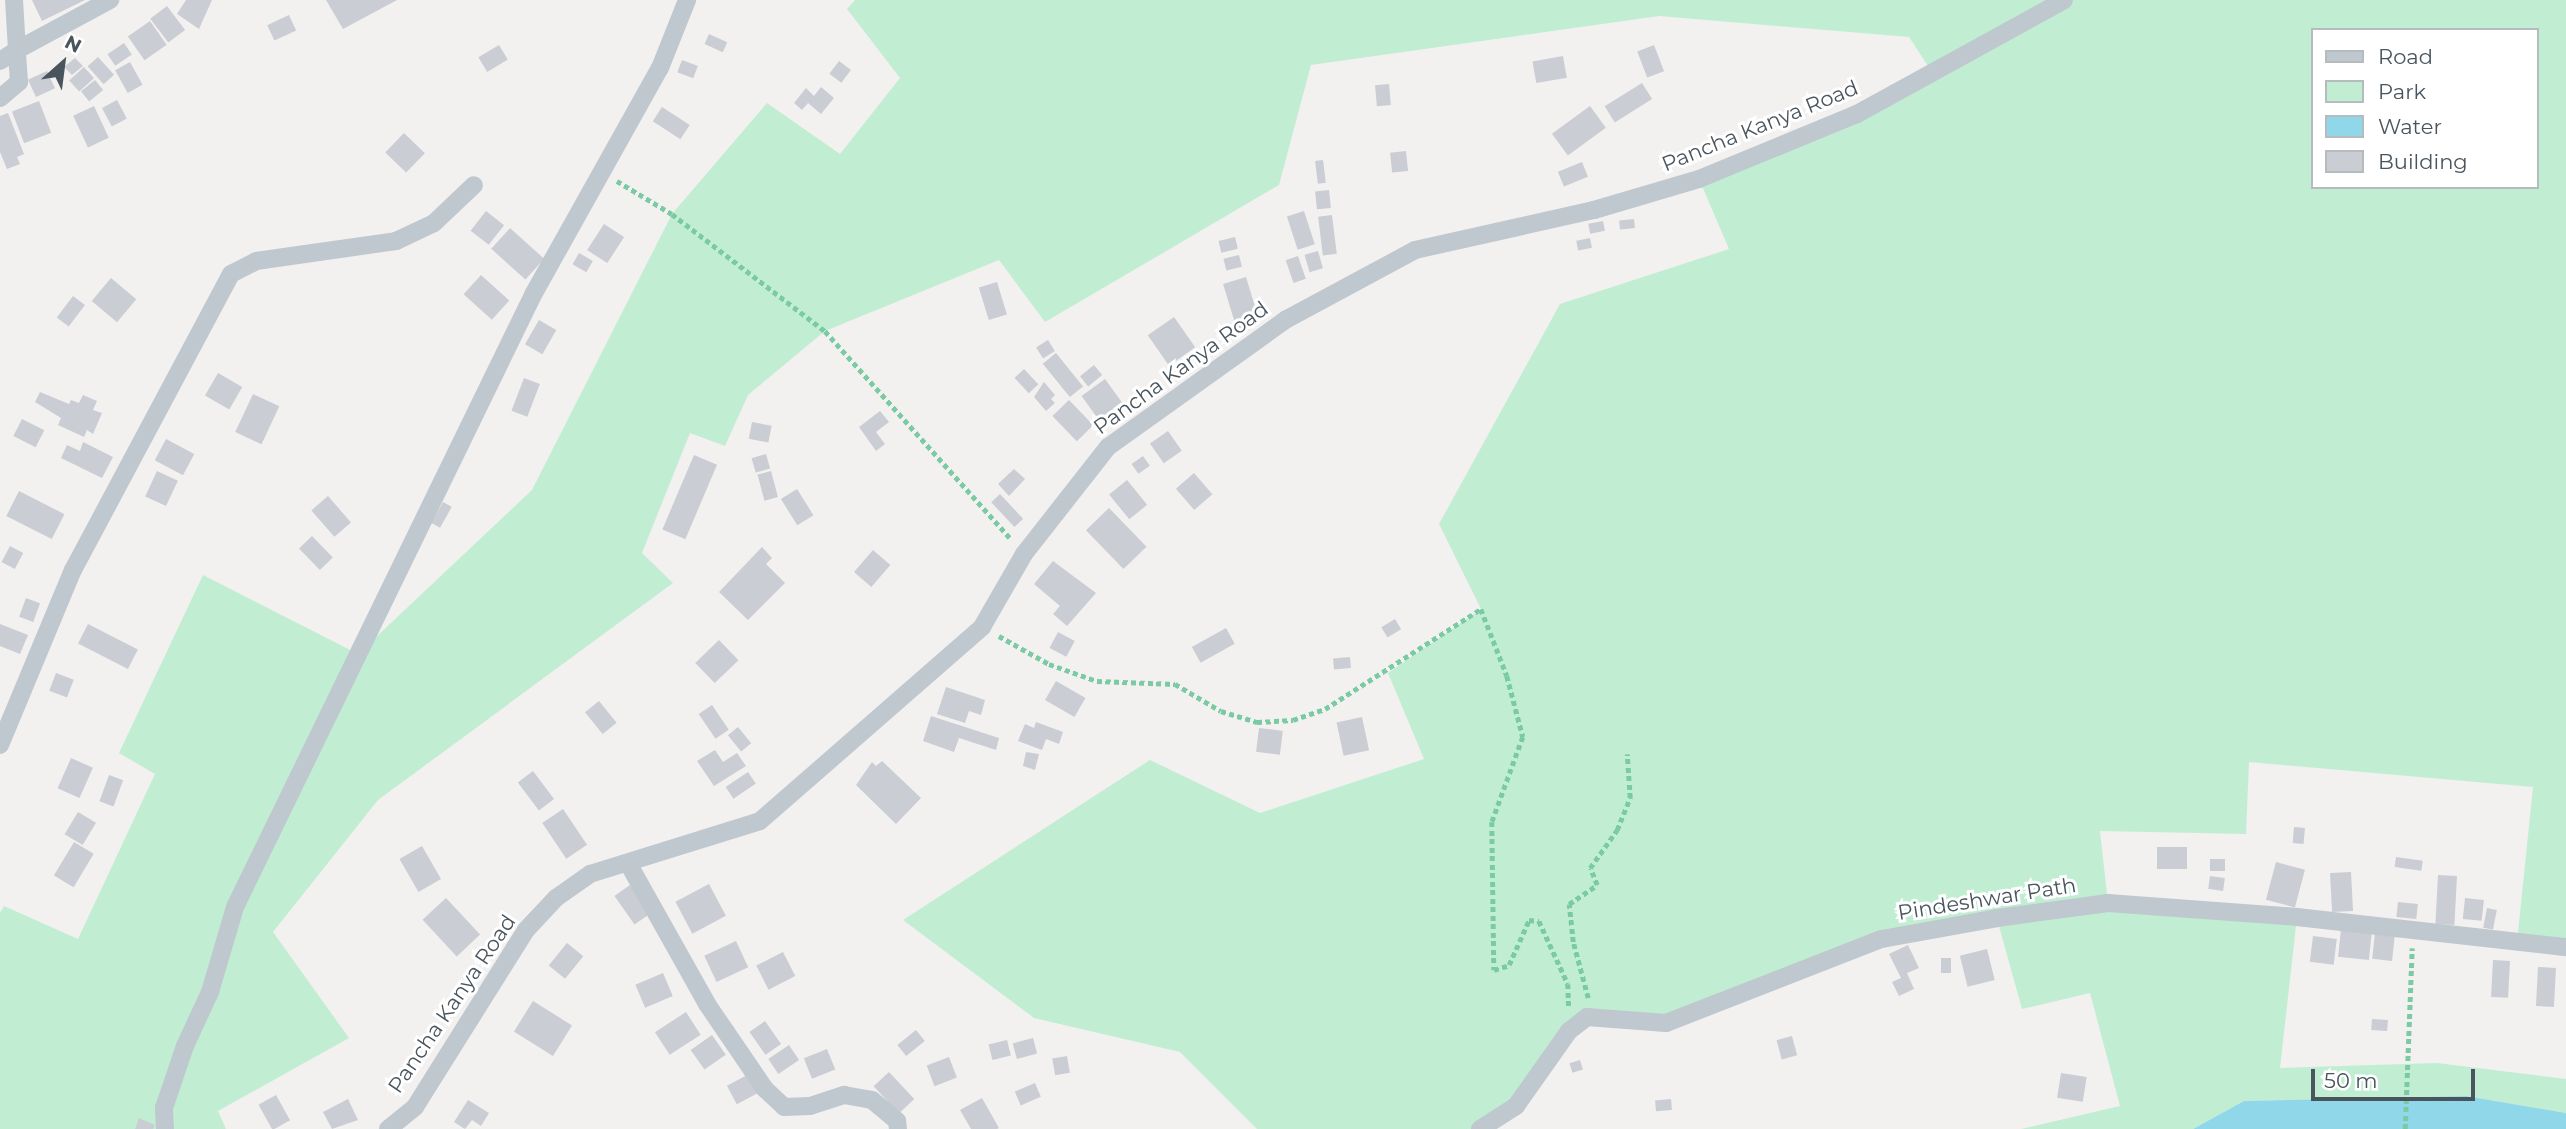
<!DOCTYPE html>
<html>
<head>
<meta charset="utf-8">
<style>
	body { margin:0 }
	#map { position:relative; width:2566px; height:1129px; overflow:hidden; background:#f3f0f0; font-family:Montserrat,sans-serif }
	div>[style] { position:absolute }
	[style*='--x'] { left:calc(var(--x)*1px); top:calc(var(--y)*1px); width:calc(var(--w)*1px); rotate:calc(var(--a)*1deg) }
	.green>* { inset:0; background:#c1eed2 }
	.water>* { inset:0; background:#90d7e9 }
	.building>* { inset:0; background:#cacdd3; transform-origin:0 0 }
	.path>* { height:4.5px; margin-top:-2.25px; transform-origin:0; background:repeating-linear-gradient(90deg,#7acba3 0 5px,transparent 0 8.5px) }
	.minor>* { height:18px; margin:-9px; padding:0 9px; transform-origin:9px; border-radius:9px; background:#bfc8ce }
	span { translate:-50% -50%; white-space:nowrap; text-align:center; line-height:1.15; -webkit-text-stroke:6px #fff; paint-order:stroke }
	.street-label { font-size:21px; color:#49545d }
	.legend { position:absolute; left:2311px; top:28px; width:228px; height:161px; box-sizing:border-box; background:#fff; border:2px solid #b6bbbe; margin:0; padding:9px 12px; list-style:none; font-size:21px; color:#49545d }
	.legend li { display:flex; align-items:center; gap:14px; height:35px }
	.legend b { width:35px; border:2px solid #b6bbbe }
	.north { position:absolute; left:28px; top:28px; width:70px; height:70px; -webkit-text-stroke:5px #fff; paint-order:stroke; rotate:28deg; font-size:19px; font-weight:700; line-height:28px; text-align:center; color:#49545d }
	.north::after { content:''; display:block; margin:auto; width:24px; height:32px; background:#49545d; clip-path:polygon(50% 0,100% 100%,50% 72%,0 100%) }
	.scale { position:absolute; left:2311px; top:1069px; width:164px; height:32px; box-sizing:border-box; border:4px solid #49545d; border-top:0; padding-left:9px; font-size:21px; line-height:24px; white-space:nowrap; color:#49545d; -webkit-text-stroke:5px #fff; paint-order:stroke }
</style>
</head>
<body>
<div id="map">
	<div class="green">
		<i style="clip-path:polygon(evenodd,855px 0,2566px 0,2566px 947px,2517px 942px,2533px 787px,2249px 762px,2246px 834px,2100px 831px,2108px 903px,2297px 917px,2280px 1068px,2437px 1063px,2566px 1079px,2566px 1113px,2466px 1096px,2244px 1101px,2193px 1129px,2021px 1129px,2120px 1106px,2090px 993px,2022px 1009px,1997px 919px,1882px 939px,1666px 1023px,1587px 1017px,1544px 1073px,1480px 1129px,1257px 1129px,1180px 1052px,1034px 1018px,903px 920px,1150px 760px,1260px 813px,1424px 759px,1388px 673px,1481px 609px,1439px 524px,1560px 304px,1729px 249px,1699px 179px,1932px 72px,1909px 37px,1659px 16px,1311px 65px,1279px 185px,1045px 322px,999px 260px,825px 331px,748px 395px,725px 446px,690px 433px,642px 553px,673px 583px,378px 800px,273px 932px,349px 1038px,218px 1111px,226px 1129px,0 1129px,0 913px,4px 906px,78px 939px,155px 774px,119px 753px,203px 575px,358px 654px,532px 490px,672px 214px,767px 103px,840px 154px,900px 78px,847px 9px,855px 0,2312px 30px,2536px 30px,2536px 187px,2312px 187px,2312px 30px)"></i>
	</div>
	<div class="water">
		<i style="clip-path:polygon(2466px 1096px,2566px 1113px,2566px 1129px,2193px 1129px,2244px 1101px)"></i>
	</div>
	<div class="building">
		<i style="clip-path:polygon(32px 0,85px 0,42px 21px)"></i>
		<i style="clip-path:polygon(186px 0,212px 0,199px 29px,177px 14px)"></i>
		<i style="clip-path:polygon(326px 0,397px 0,343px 29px)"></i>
		<i style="left:167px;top:6px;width:30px;height:21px;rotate:53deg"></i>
		<i style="left:289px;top:15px;width:17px;height:24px;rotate:65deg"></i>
		<i style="left:150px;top:21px;width:29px;height:27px;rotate:55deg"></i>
		<i style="left:709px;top:34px;width:20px;height:11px;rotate:24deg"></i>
		<i style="left:124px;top:43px;width:14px;height:20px;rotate:56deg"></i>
		<i style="left:499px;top:45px;width:17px;height:24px;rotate:59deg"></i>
		<i style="left:1654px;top:45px;width:28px;height:18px;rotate:69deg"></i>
		<i style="left:1563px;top:56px;width:22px;height:31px;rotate:80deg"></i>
		<i style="left:98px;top:57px;width:24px;height:14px;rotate:48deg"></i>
		<i style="clip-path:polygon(75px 58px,83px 66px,72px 75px,64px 67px)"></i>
		<i style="left:682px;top:60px;width:17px;height:13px;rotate:21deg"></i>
		<i style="left:839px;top:61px;width:15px;height:16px;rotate:37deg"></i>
		<i style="left:130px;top:62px;width:26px;height:17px;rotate:61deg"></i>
		<i style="left:84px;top:67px;width:15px;height:20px;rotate:48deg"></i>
		<i style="left:47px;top:71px;width:19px;height:21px;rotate:65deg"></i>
		<i style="left:95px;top:80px;width:13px;height:18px;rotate:51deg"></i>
		<i style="left:1642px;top:83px;width:19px;height:44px;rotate:58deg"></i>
		<i style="left:1389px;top:84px;width:21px;height:14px;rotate:85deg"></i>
		<i style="clip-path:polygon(821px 87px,834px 98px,821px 114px,808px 103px,802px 110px,794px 103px,806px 88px,814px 96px)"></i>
		<i style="left:117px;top:100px;width:21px;height:17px;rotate:62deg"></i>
		<i style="left:39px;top:101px;width:34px;height:29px;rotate:69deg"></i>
		<i style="left:94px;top:106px;width:35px;height:23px;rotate:65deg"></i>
		<i style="left:1590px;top:106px;width:27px;height:47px;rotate:54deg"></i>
		<i style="left:662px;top:107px;width:33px;height:17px;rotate:33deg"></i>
		<i style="clip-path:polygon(8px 113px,24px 154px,17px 157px,20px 164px,7px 169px,0 152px,0 116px)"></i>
		<i style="left:404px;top:133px;width:29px;height:27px;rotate:44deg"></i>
		<i style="left:1406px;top:151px;width:20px;height:16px;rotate:84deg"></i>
		<i style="left:1323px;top:160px;width:23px;height:8px;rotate:83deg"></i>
		<i style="left:1582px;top:162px;width:16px;height:26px;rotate:68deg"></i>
		<i style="left:1329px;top:190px;width:18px;height:14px;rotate:84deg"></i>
		<i style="left:486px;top:211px;width:23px;height:25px;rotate:38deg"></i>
		<i style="left:1304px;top:211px;width:35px;height:18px;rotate:72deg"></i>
		<i style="left:1332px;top:215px;width:39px;height:14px;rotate:83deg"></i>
		<i style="left:1634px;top:219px;width:9px;height:15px;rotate:84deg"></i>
		<i style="left:1603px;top:221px;width:10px;height:15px;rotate:79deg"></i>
		<i style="left:604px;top:224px;width:24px;height:31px;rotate:33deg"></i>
		<i style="left:510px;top:228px;width:46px;height:28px;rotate:42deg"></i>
		<i style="left:1235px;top:237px;width:12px;height:17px;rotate:76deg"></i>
		<i style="left:1590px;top:238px;width:10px;height:14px;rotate:79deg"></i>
		<i style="left:1318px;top:251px;width:18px;height:14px;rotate:74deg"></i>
		<i style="left:579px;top:253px;width:16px;height:13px;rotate:30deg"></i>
		<i style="left:1239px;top:255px;width:12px;height:16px;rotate:76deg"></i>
		<i style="left:1298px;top:256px;width:24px;height:13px;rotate:71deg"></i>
		<i style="left:481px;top:275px;width:38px;height:26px;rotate:42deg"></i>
		<i style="left:1246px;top:277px;width:47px;height:24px;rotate:73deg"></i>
		<i style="left:111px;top:278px;width:33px;height:30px;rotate:40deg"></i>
		<i style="left:997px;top:282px;width:34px;height:19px;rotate:73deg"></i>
		<i style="left:73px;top:296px;width:15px;height:27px;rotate:37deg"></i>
		<i style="left:1174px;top:317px;width:37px;height:32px;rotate:55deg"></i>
		<i style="left:539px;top:320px;width:20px;height:28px;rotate:30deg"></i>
		<i style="left:1048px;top:340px;width:13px;height:14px;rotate:58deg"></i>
		<i style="left:1056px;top:353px;width:43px;height:17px;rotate:51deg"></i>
		<i style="left:1094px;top:365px;width:13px;height:18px;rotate:51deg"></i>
		<i style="left:1024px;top:369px;width:21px;height:13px;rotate:47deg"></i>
		<i style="left:218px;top:373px;width:28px;height:26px;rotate:30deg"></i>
		<i style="left:524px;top:378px;width:17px;height:35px;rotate:21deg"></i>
		<i style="left:1105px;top:379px;width:29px;height:29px;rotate:54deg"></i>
		<i style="clip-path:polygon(1044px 382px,1055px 395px,1051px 399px,1055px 403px,1046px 411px,1034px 397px)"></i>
		<i style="clip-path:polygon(40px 392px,69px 404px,71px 400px,79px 403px,83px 395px,97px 401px,93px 410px,102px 413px,93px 434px,87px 430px,84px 437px,58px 425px,61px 418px,35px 402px)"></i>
		<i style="left:253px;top:394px;width:29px;height:42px;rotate:25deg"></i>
		<i style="left:1069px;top:400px;width:35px;height:23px;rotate:46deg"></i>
		<i style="clip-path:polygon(880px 411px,889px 422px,876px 432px,885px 444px,876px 451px,859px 427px)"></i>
		<i style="left:22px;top:419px;width:25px;height:19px;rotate:27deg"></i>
		<i style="left:752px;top:422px;width:20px;height:17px;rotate:11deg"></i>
		<i style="left:1168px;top:431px;width:24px;height:22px;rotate:55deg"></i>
		<i style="left:166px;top:439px;width:32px;height:24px;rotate:28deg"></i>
		<i style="clip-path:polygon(83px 442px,113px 457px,102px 478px,61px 458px,67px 445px,80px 451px)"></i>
		<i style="left:766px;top:454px;width:15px;height:15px;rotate:74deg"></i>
		<i style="left:694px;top:455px;width:25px;height:81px;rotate:23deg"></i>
		<i style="left:1143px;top:456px;width:12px;height:14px;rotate:55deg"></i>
		<i style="clip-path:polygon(1014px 469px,1025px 479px,1009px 496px,998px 484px)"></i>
		<i style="left:157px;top:471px;width:23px;height:28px;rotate:25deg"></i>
		<i style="left:771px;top:471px;width:27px;height:14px;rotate:75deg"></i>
		<i style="left:1194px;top:473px;width:28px;height:24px;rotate:49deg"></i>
		<i style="left:1127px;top:480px;width:32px;height:23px;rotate:51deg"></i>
		<i style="left:797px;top:489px;width:31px;height:19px;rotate:58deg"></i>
		<i style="left:19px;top:491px;width:51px;height:28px;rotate:27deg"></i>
		<i style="left:1000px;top:494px;width:34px;height:12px;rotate:47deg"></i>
		<i style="left:328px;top:496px;width:35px;height:22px;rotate:49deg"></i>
		<i style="left:443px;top:502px;width:10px;height:24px;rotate:29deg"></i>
		<i style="left:1109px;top:508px;width:54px;height:32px;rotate:46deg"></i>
		<i style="left:312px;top:536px;width:30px;height:18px;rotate:46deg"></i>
		<i style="left:10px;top:546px;width:15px;height:18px;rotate:28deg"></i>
		<i style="clip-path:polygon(762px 547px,772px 558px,766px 564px,785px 583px,748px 620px,719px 592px)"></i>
		<i style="left:873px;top:550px;width:23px;height:29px;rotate:41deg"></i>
		<i style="clip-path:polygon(1053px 561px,1096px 593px,1067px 626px,1053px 614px,1060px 606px,1034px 584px)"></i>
		<i style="left:26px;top:598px;width:15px;height:20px;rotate:20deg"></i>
		<i style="left:1395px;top:619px;width:12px;height:16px;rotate:59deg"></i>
		<i style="clip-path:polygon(0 624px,28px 635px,20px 654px,0 646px)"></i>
		<i style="left:88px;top:624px;width:56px;height:22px;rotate:27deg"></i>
		<i style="left:1226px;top:628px;width:18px;height:39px;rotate:61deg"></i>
		<i style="left:1058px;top:632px;width:19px;height:18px;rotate:28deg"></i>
		<i style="left:719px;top:640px;width:28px;height:33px;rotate:46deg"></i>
		<i style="left:1350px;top:657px;width:11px;height:17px;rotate:85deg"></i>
		<i style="left:56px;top:673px;width:19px;height:19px;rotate:21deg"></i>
		<i style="left:1056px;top:681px;width:34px;height:22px;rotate:30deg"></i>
		<i style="clip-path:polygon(946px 687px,985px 700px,981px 715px,969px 711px,965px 723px,937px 714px)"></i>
		<i style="left:599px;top:701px;width:28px;height:18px;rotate:51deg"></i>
		<i style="left:712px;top:705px;width:30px;height:16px;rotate:56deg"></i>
		<i style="clip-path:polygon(931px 716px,999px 738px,996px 750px,959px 738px,954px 752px,923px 741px)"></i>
		<i style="left:1362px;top:717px;width:34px;height:26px;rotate:78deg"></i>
		<i style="clip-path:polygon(1036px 722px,1063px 732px,1059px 744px,1046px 739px,1042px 750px,1018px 741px,1025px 724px,1034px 728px)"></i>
		<i style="left:738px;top:727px;width:21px;height:13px;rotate:51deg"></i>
		<i style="left:1259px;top:728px;width:24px;height:24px;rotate:7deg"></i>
		<i style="clip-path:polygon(715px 750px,723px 762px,737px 753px,746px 766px,714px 786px,697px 761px)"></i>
		<i style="clip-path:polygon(1026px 752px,1039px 754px,1035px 770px,1023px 766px)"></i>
		<i style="left:71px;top:758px;width:24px;height:33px;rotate:24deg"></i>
		<i style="clip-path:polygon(882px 761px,921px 798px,896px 824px,856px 785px,872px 762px,876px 766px)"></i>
		<i style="left:533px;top:771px;width:35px;height:19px;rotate:53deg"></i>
		<i style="left:748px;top:772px;width:14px;height:27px;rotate:56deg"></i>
		<i style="left:109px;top:775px;width:15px;height:28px;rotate:20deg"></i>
		<i style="left:563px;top:809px;width:43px;height:25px;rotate:56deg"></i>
		<i style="left:78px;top:812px;width:21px;height:26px;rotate:31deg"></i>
		<i style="left:2294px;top:827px;width:11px;height:16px;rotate:5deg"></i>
		<i style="left:74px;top:842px;width:23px;height:39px;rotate:31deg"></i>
		<i style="left:422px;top:846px;width:38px;height:26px;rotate:60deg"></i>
		<i style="left:2157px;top:847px;width:30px;height:22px"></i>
		<i style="left:2396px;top:857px;width:27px;height:10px;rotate:8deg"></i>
		<i style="left:2210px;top:859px;width:15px;height:12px"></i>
		<i style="left:2276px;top:862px;width:30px;height:39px;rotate:15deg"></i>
		<i style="left:2351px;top:872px;width:39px;height:21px;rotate:87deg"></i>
		<i style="left:2438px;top:875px;width:19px;height:49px;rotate:3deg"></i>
		<i style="left:2210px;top:876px;width:15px;height:13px;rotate:8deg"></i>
		<i style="left:709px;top:884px;width:36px;height:38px;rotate:62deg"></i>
		<i style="left:630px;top:885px;width:35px;height:19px;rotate:55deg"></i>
		<i style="left:446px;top:898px;width:50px;height:32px;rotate:47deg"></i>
		<i style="left:2465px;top:898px;width:19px;height:21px;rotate:6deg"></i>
		<i style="left:2398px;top:902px;width:20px;height:15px;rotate:6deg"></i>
		<i style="left:2487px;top:908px;width:10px;height:20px;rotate:11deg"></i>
		<i style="left:2341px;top:929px;width:31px;height:28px;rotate:6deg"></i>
		<i style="left:2375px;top:932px;width:20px;height:27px;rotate:6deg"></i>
		<i style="left:2313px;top:936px;width:24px;height:26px;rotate:7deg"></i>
		<i style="left:736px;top:941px;width:29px;height:35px;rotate:65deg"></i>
		<i style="left:567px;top:943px;width:21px;height:29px;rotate:39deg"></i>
		<i style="clip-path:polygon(1908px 945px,1919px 968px,1907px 973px,1914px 989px,1899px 996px,1892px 982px,1901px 978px,1889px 954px)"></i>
		<i style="left:1987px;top:949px;width:32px;height:28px;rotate:76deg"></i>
		<i style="left:783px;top:952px;width:27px;height:30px;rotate:63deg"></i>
		<i style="left:1941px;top:958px;width:10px;height:15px"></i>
		<i style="left:2493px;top:960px;width:17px;height:37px;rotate:3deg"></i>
		<i style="left:2538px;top:967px;width:18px;height:39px;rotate:3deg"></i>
		<i style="left:663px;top:973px;width:25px;height:30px;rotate:67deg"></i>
		<i style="left:533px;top:1001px;width:46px;height:36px;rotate:32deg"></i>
		<i style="left:686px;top:1012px;width:27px;height:37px;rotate:57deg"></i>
		<i style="left:2372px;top:1019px;width:16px;height:11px;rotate:4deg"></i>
		<i style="left:765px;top:1021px;width:28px;height:19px;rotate:55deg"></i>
		<i style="left:916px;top:1030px;width:14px;height:24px;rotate:51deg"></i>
		<i style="left:712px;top:1035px;width:24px;height:26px;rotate:55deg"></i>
		<i style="left:1792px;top:1036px;width:20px;height:16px;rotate:75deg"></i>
		<i style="left:1033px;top:1038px;width:16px;height:21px;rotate:75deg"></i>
		<i style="left:1007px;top:1040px;width:16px;height:19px;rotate:76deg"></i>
		<i style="left:789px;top:1045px;width:18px;height:25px;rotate:56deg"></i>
		<i style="left:827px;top:1049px;width:22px;height:25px;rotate:68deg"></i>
		<i style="left:1067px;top:1056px;width:17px;height:15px;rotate:80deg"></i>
		<i style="left:949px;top:1057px;width:22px;height:24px;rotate:69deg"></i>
		<i style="left:1580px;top:1060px;width:10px;height:11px;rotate:73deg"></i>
		<i style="left:889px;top:1072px;width:37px;height:21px;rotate:47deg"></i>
		<i style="left:2061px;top:1073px;width:26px;height:25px;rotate:9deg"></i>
		<i style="left:749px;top:1074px;width:21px;height:25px;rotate:62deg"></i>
		<i style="left:1035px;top:1083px;width:15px;height:22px;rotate:67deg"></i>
		<i style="left:276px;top:1095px;width:29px;height:20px;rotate:61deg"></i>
		<i style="clip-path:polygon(982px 1098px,999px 1128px,997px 1129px,971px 1129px,960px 1110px)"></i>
		<i style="clip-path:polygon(348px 1099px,358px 1120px,332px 1129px,323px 1112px)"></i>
		<i style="left:1671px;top:1099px;width:11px;height:16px;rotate:85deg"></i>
		<i style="clip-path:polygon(468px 1100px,489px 1113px,481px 1126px,472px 1120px,465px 1129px,454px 1122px)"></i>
		<i style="clip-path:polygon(139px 1118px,155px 1125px,153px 1129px,135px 1129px)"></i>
	</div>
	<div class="path">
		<i style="--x:617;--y:181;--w:64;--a:31"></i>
		<i style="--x:672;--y:214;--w:193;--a:37.4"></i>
		<i style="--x:825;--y:331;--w:280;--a:48.2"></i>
		<i style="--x:999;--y:636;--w:57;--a:29.2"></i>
		<i style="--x:1049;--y:664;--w:51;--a:19.5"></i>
		<i style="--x:1097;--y:681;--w:78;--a:2.2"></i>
		<i style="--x:1175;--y:684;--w:53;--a:30.4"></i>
		<i style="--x:1221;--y:711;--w:38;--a:17"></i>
		<i style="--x:1257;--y:722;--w:36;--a:-3"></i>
		<i style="--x:1293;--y:720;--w:34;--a:-19"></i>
		<i style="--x:1325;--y:709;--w:185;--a:-32.7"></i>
		<i style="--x:1481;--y:609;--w:72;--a:68.8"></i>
		<i style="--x:1507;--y:676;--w:63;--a:75.3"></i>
		<i style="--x:1523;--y:737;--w:90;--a:110"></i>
		<i style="--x:1492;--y:822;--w:148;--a:89.2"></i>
		<i style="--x:1494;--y:970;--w:16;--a:-18"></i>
		<i style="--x:1509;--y:965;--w:49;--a:-66"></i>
		<i style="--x:1529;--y:920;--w:10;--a:6"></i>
		<i style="--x:1539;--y:921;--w:69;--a:65.3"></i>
		<i style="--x:1568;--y:984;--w:25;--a:88"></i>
		<i style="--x:1588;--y:998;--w:58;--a:-105"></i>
		<i style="--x:1573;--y:942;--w:38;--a:-96"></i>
		<i style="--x:1569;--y:904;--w:34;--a:-34"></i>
		<i style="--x:1597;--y:885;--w:18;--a:-112"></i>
		<i style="--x:1590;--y:868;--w:47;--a:-54.6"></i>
		<i style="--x:1617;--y:830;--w:35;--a:-68"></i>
		<i style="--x:1630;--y:798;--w:44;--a:-93.9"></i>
		<i style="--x:2405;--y:1129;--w:181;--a:-87.8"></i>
	</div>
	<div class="minor">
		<i style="--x:0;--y:61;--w:20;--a:-33"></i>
		<i style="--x:17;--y:50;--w:50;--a:-93.4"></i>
		<i style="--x:0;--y:98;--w:25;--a:-40"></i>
		<i style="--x:19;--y:82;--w:32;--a:-94"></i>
		<i style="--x:17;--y:50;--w:106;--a:-28.3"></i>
		<i style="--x:0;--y:745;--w:190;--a:-67.4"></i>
		<i style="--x:73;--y:570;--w:336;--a:-61.9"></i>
		<i style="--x:231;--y:274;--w:28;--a:-27"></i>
		<i style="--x:256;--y:261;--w:141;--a:-8.1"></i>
		<i style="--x:396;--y:241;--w:42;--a:-25.3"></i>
		<i style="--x:434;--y:223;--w:55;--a:-43.5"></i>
		<i style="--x:628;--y:863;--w:162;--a:60.7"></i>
		<i style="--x:707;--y:1004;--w:103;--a:55.7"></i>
		<i style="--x:765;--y:1089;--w:26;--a:43"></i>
		<i style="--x:784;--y:1107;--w:26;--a:-2"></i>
		<i style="--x:810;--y:1106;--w:36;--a:-18"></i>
		<i style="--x:844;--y:1095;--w:28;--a:10"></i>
		<i style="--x:872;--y:1100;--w:33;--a:40"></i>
		<i style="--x:897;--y:1121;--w:8;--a:83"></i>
		<i style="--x:165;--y:1129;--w:21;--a:-93"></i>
		<i style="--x:164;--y:1108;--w:65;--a:-71.3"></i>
		<i style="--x:185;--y:1046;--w:60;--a:-65.2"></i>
		<i style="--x:210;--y:992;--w:89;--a:-73.6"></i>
		<i style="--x:235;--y:907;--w:683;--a:-64.04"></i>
		<i style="--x:534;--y:293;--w:258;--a:-60.8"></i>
		<i style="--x:660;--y:68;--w:73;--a:-68.3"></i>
		<i style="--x:388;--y:1129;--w:35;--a:-39"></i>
		<i style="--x:415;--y:1107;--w:209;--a:-57.9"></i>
		<i style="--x:526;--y:930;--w:44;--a:-46.8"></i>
		<i style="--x:556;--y:898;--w:42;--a:-35.2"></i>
		<i style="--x:590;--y:874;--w:178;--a:-17.3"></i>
		<i style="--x:760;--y:821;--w:295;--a:-41.1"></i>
		<i style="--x:982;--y:627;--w:84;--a:-60.1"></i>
		<i style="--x:1024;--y:554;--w:136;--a:-51.9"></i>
		<i style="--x:1108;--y:447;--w:220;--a:-35.6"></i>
		<i style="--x:1287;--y:319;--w:145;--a:-28.3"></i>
		<i style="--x:1415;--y:250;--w:183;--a:-12.6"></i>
		<i style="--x:1594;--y:210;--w:109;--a:-16.4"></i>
		<i style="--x:1699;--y:179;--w:171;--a:-22.4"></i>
		<i style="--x:1857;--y:114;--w:236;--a:-28.8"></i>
		<i style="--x:1480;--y:1129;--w:43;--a:-32.6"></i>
		<i style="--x:1516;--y:1106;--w:92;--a:-54.8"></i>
		<i style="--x:1569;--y:1031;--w:23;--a:-38"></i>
		<i style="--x:1587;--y:1017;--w:79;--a:4.3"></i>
		<i style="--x:1666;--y:1023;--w:232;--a:-21.3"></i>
		<i style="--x:1882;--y:939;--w:117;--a:-10.3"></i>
		<i style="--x:1997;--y:918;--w:112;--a:-7.7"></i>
		<i style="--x:2108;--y:903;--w:190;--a:4.2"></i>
		<i style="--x:2297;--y:917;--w:271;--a:6.4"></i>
	</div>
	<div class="street-label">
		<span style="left:1760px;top:126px;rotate:-22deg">Pancha Kanya Road</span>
		<span style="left:1181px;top:368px;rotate:-36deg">Pancha Kanya Road</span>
		<span style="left:1987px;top:899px;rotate:-9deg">Pindeshwar Path</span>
		<span style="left:452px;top:1004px;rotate:-56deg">Pancha Kanya Road</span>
	</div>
	<ul class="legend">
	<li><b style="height:9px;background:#bfc8ce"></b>Road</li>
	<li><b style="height:19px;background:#c1eed2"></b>Park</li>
	<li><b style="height:19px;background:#90d7e9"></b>Water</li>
	<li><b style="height:19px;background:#cacdd3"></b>Building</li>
	</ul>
	<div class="north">N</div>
	<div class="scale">50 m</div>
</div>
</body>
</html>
